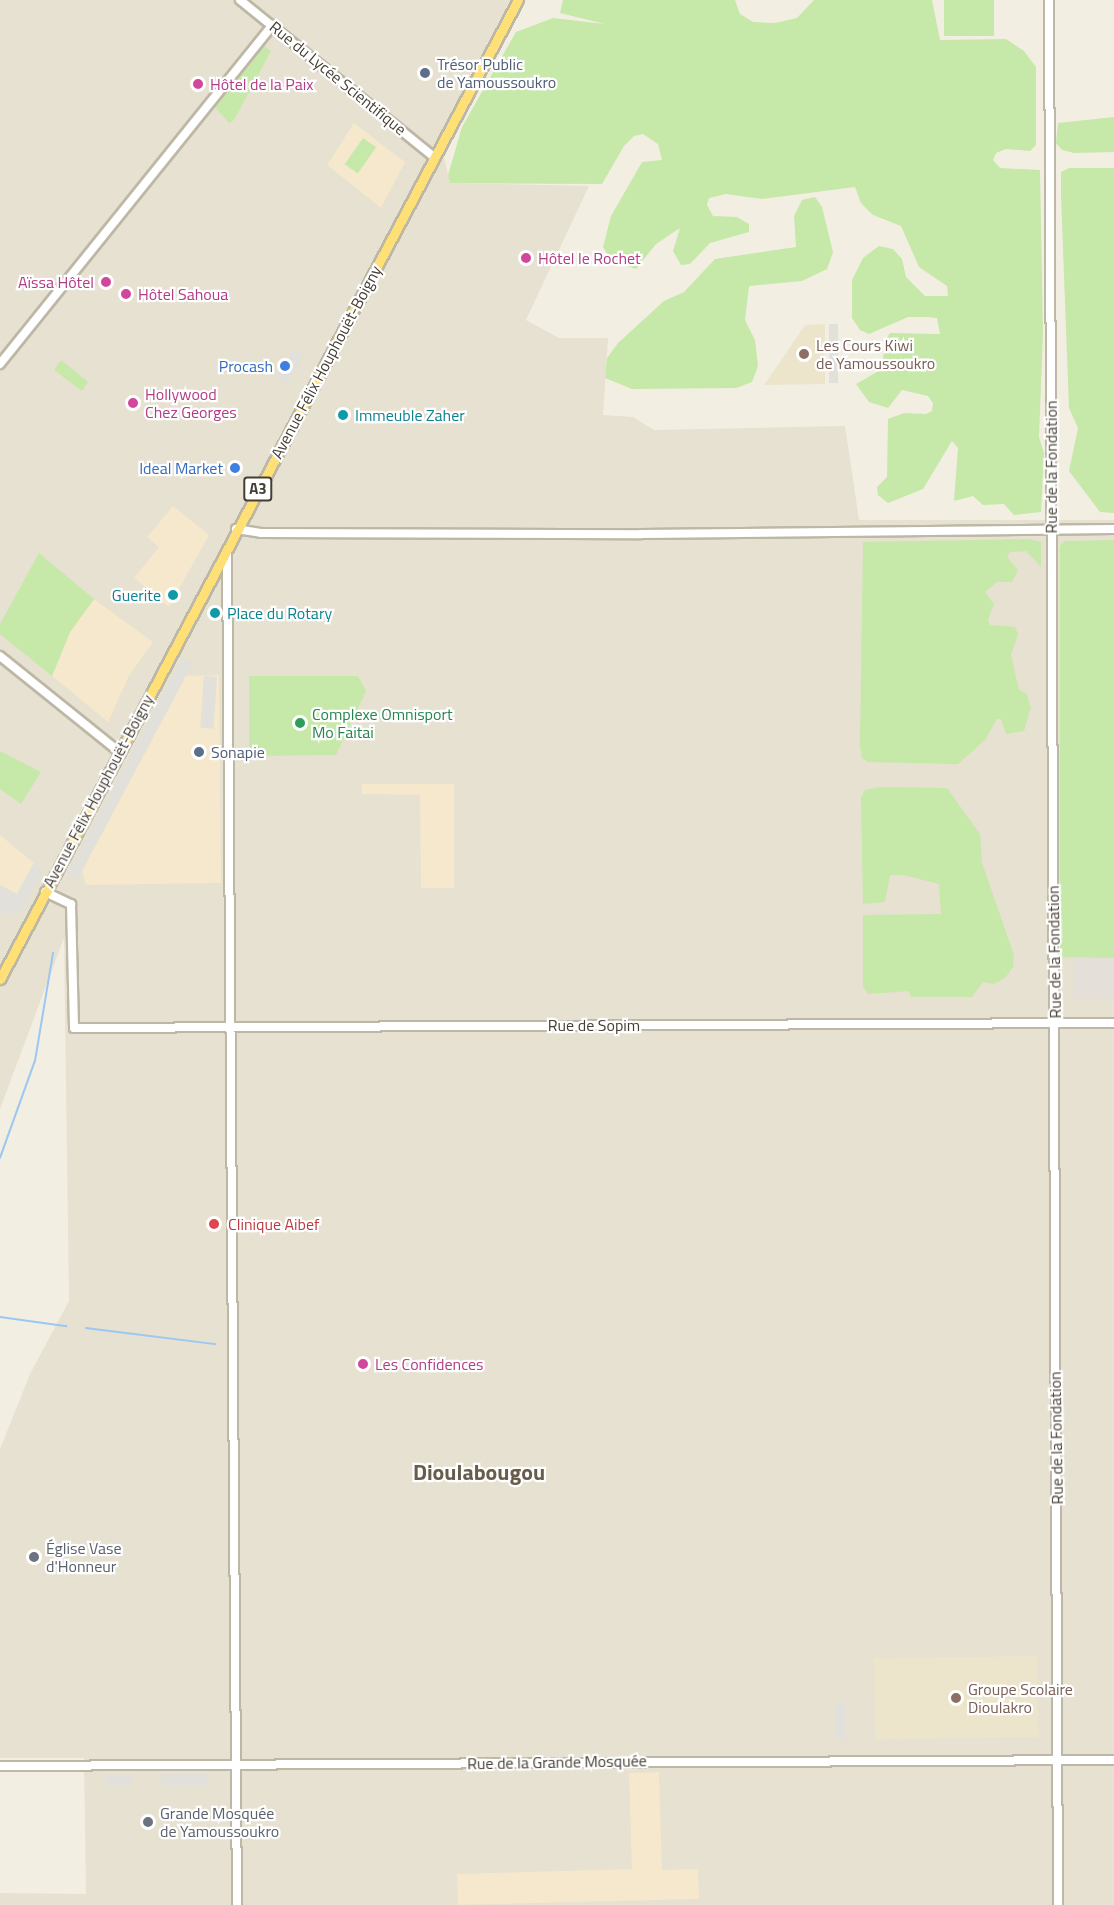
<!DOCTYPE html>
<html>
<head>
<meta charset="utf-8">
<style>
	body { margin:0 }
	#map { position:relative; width:1114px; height:1905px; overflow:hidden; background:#f2efe2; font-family:"Titillium Web",sans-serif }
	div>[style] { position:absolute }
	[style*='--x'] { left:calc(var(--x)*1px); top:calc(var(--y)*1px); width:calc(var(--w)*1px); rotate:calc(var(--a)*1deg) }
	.residential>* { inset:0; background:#e6e1d0 }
	.commercial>* { inset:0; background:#f5e8cc }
	.industrial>* { inset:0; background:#e4dfd8; transform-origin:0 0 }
	.education>* { inset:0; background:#ece5cb; transform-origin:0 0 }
	.green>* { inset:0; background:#c6e8a9; transform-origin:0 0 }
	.parking>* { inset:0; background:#e2e0db; transform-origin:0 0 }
	.stream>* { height:1.5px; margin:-0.75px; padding:0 0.75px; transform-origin:0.75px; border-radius:0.75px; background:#9bc7f2 }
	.roads { filter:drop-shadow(2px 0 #bdb7a5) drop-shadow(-2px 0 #bdb7a5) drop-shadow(0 2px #bdb7a5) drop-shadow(0 -2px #bdb7a5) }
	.tertiary>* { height:8px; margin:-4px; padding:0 4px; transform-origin:4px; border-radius:4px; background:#fff }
	.trunk>* { height:9px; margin:-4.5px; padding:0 4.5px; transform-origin:4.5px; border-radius:4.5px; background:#ffe077 }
	.dots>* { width:16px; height:16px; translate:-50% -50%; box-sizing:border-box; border:3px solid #fff; border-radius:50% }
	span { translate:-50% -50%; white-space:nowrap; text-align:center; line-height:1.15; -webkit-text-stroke:4.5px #fff; paint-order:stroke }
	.shield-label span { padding:2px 4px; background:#fff; border:2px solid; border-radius:4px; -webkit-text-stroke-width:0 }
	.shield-label { font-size:15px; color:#443e33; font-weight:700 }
	.service-label { font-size:16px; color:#4e5e75 }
	.left { translate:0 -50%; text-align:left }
	.street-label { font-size:16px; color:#443e33 }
	.hotel-label { font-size:16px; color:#b23c85 }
	.right { translate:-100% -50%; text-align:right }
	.education-label { font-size:16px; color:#785e54 }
	.shop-label { font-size:16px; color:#366cbe }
	.culture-label { font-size:16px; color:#0d838f }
	.leisure-label { font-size:16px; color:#27864d }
	.health-label { font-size:16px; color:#be3a42 }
	.worship-label { font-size:16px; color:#5b616d }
	.district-label { font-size:22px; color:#675d4a; font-weight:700 }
</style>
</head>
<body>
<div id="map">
	<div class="residential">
		<i style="clip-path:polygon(0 0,510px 0,439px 137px,450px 183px,589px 186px,526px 320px,559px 338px,608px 338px,603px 415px,633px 417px,654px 430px,845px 426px,859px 520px,1114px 520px,1114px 1905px,0 1905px,0 1893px,86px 1894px,84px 1758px,0 1758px,0 1449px,30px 1374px,69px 1301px,64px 938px,0 1109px)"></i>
	</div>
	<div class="commercial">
		<i style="clip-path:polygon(354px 123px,405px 162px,381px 208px,327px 165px)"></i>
		<i style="clip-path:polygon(173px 506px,209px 535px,169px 607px,134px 578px,159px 547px,147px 537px)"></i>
		<i style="clip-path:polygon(94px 599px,153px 642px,129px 676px,108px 722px,52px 676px,70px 632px)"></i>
		<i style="clip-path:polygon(219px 675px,221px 883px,86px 885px,82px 871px,186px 676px)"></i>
		<i style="clip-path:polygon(362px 784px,454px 784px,454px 888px,421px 888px,420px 795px,362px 794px)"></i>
		<i style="clip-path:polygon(0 835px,34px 863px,17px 894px,0 885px)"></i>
		<i style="clip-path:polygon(659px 1772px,662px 1870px,698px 1869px,699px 1899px,458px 1905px,457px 1874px,632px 1869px,629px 1773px)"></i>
	</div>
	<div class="industrial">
		<i style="left:1114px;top:958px;width:42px;height:41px;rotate:90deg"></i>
	</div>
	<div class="education">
		<i style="clip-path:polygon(825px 324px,825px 384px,764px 385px,805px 325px)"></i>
		<i style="left:1037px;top:1656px;width:81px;height:163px;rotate:89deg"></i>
	</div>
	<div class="green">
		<i style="clip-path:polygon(563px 0,735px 0,740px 14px,753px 22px,775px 23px,797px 18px,814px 0,932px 0,940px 40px,1006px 39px,1024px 51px,1036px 67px,1036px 145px,1030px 151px,1006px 149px,996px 153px,993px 160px,1000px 168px,1040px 170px,1043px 333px,1039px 437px,1044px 453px,1041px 512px,1014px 515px,1004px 504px,983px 505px,973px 496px,954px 501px,958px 448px,952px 441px,923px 489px,888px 503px,878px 495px,877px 487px,887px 477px,888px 419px,904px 413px,926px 414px,932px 411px,933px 403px,928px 396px,902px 390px,888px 408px,869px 402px,856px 384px,882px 369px,885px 341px,890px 333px,940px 334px,937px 318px,927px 317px,908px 317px,869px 334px,860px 330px,852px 318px,852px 280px,863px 258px,879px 246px,893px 249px,902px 259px,906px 277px,925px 296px,948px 296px,947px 286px,919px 267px,901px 226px,873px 215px,861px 203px,855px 187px,762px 199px,726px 194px,709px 198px,707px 205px,713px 216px,737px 217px,749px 224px,749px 232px,710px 243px,690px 264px,681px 265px,673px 251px,680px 228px,656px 244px,636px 269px,612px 261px,603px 247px,611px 216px,642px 162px,662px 160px,658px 144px,643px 134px,634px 136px,624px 146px,602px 184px,450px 183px,448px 175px,462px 127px,516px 32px,553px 18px,605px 24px,560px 13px)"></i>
		<i style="left:944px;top:0;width:50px;height:36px"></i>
		<i style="clip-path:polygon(264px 46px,271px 51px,234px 120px,229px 123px,215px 107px)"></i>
		<i style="clip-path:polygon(1114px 117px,1114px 152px,1074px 153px,1062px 150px,1056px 143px,1058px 123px)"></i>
		<i style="left:363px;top:138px;width:16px;height:32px;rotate:35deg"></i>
		<i style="clip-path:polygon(1069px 168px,1114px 168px,1114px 513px,1100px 512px,1069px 471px,1078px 428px,1069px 408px,1061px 196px,1061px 172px)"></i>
		<i style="clip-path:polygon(815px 197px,822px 207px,833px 252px,827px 269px,802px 281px,749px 286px,745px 320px,755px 340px,758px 366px,752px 382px,736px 388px,632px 389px,605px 378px,607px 358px,618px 343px,664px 301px,684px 292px,715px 259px,796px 247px,794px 216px,802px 200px)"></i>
		<i style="clip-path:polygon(61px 360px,88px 382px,82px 391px,54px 370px)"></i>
		<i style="clip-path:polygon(1029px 539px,1041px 542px,1041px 567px,1026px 551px,1010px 552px,1007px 557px,1018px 570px,1012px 582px,997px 582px,985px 592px,994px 604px,988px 619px,990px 625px,1015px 627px,1018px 634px,1011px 655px,1019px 690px,1026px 693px,1031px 707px,1024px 731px,1006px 734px,1001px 719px,997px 719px,985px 740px,958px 764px,868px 762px,862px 758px,860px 745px,863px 542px)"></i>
		<i style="clip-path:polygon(1114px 540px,1114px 958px,1060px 957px,1060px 546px,1065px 541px)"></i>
		<i style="clip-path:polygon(39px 553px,94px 599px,70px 632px,52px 676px,0 634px,0 624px)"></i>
		<i style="clip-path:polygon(249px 676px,358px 676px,366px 691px,336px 755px,249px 756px)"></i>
		<i style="clip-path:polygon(0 751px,41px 772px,21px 804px,0 789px)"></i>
		<i style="clip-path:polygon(879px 787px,947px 788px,980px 834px,982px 863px,1014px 955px,1013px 967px,1005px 978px,994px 984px,983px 982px,972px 997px,911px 997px,909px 991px,868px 994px,863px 986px,863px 915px,941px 914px,939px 884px,903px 875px,890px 875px,885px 902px,863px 904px,861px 798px,865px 790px)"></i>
	</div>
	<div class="parking">
		<i style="left:838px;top:324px;width:59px;height:9px;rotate:90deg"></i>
		<i style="clip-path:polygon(295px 349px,303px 356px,287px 384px,275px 375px)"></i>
		<i style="left:192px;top:663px;width:244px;height:11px;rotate:118deg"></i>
		<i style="left:204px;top:676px;width:13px;height:52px;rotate:4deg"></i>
		<i style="clip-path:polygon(34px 863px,43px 870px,21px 912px,6px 915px,0 911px,0 885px,17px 894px)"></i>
		<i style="left:836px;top:1701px;width:9px;height:39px"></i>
		<i style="left:161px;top:1774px;width:46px;height:11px"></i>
		<i style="left:106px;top:1775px;width:26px;height:11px"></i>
	</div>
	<div class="stream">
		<i style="--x:0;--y:1158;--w:103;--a:-70.2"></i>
		<i style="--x:35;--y:1061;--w:109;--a:-80.5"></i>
		<i style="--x:0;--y:1317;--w:67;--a:7.8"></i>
		<i style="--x:86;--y:1328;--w:130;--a:7.1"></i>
	</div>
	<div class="roads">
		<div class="tertiary">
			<i style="--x:240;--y:0;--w:251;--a:39"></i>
			<i style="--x:1049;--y:0;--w:1905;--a:89.73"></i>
			<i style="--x:0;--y:364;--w:435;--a:-51.2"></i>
			<i style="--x:236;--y:529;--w:25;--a:9"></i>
			<i style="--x:261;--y:533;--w:380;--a:0.2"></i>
			<i style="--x:641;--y:534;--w:473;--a:-0.6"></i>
			<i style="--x:227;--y:551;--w:1354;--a:89.58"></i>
			<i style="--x:0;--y:656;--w:151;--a:38.8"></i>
			<i style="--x:45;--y:892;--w:29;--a:25"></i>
			<i style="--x:71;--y:904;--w:124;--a:88.6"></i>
			<i style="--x:74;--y:1028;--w:1040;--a:-0.28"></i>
			<i style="--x:0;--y:1766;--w:1114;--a:-0.31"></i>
		</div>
		<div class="trunk">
			<i style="--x:0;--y:979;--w:1108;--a:-62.12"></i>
		</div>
	</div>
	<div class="dots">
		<i style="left:425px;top:73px;background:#5c6f8a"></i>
		<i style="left:198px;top:84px;background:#d1479c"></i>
		<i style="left:526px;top:258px;background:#d1479c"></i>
		<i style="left:106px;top:282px;background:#d1479c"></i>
		<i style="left:126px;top:294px;background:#d1479c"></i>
		<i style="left:804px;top:354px;background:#8d6e63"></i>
		<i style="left:285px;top:366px;background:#3f7fe0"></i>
		<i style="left:133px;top:403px;background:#d1479c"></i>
		<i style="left:343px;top:415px;background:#0f9aa8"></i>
		<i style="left:235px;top:468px;background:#3f7fe0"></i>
		<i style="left:173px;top:595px;background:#0f9aa8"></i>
		<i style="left:215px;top:613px;background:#0f9aa8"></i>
		<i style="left:300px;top:723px;background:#2e9e5b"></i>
		<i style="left:199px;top:752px;background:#5c6f8a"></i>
		<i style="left:214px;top:1224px;background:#e0444e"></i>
		<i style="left:363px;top:1364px;background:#d1479c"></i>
		<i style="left:34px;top:1557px;background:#6b7280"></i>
		<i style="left:956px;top:1698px;background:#8d6e63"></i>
		<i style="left:148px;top:1822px;background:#6b7280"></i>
	</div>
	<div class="shield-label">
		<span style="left:258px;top:489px">A3</span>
	</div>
	<div class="service-label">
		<span class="left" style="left:437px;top:73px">Trésor Public<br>de Yamoussoukro</span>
		<span class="left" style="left:211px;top:752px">Sonapie</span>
	</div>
	<div class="street-label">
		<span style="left:338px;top:78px;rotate:39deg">Rue du Lycée Scientifique</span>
		<span style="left:326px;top:362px;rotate:-62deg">Avenue Félix Houphouët-Boigny</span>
		<span style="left:1051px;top:467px;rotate:-90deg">Rue de la Fondation</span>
		<span style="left:98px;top:791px;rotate:-62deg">Avenue Félix Houphouët-Boigny</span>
		<span style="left:1054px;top:952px;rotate:-91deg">Rue de la Fondation</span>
		<span style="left:594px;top:1025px">Rue de Sopim</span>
		<span style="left:1056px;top:1438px;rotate:-91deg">Rue de la Fondation</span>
		<span style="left:557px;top:1762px;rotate:-1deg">Rue de la Grande Mosquée</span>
	</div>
	<div class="hotel-label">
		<span class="left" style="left:210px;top:84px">Hôtel de la Paix</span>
		<span class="left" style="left:538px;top:258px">Hôtel le Rochet</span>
		<span class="right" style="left:94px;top:282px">Aïssa Hôtel</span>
		<span class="left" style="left:138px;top:294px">Hôtel Sahoua</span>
		<span class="left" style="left:145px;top:403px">Hollywood<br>Chez Georges</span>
		<span class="left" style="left:375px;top:1364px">Les Confidences</span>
	</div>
	<div class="education-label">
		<span class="left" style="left:816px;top:354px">Les Cours Kiwi<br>de Yamoussoukro</span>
		<span class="left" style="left:968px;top:1698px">Groupe Scolaire<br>Dioulakro</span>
	</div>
	<div class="shop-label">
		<span class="right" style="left:273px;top:366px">Procash</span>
		<span class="right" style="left:223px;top:468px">Ideal Market</span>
	</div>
	<div class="culture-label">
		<span class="left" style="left:355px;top:415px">Immeuble Zaher</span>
		<span class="right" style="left:161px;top:595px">Guerite</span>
		<span class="left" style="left:227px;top:613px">Place du Rotary</span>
	</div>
	<div class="leisure-label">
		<span class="left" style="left:312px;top:723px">Complexe Omnisport<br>Mo Faitai</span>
	</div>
	<div class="health-label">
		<span class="left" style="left:228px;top:1224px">Clinique Aibef</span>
	</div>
	<div class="worship-label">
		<span class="left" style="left:46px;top:1557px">Église Vase<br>d'Honneur</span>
		<span class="left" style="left:160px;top:1822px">Grande Mosquée<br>de Yamoussoukro</span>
	</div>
	<div class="district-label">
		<span style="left:479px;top:1473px">Dioulabougou</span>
	</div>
</div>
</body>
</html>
